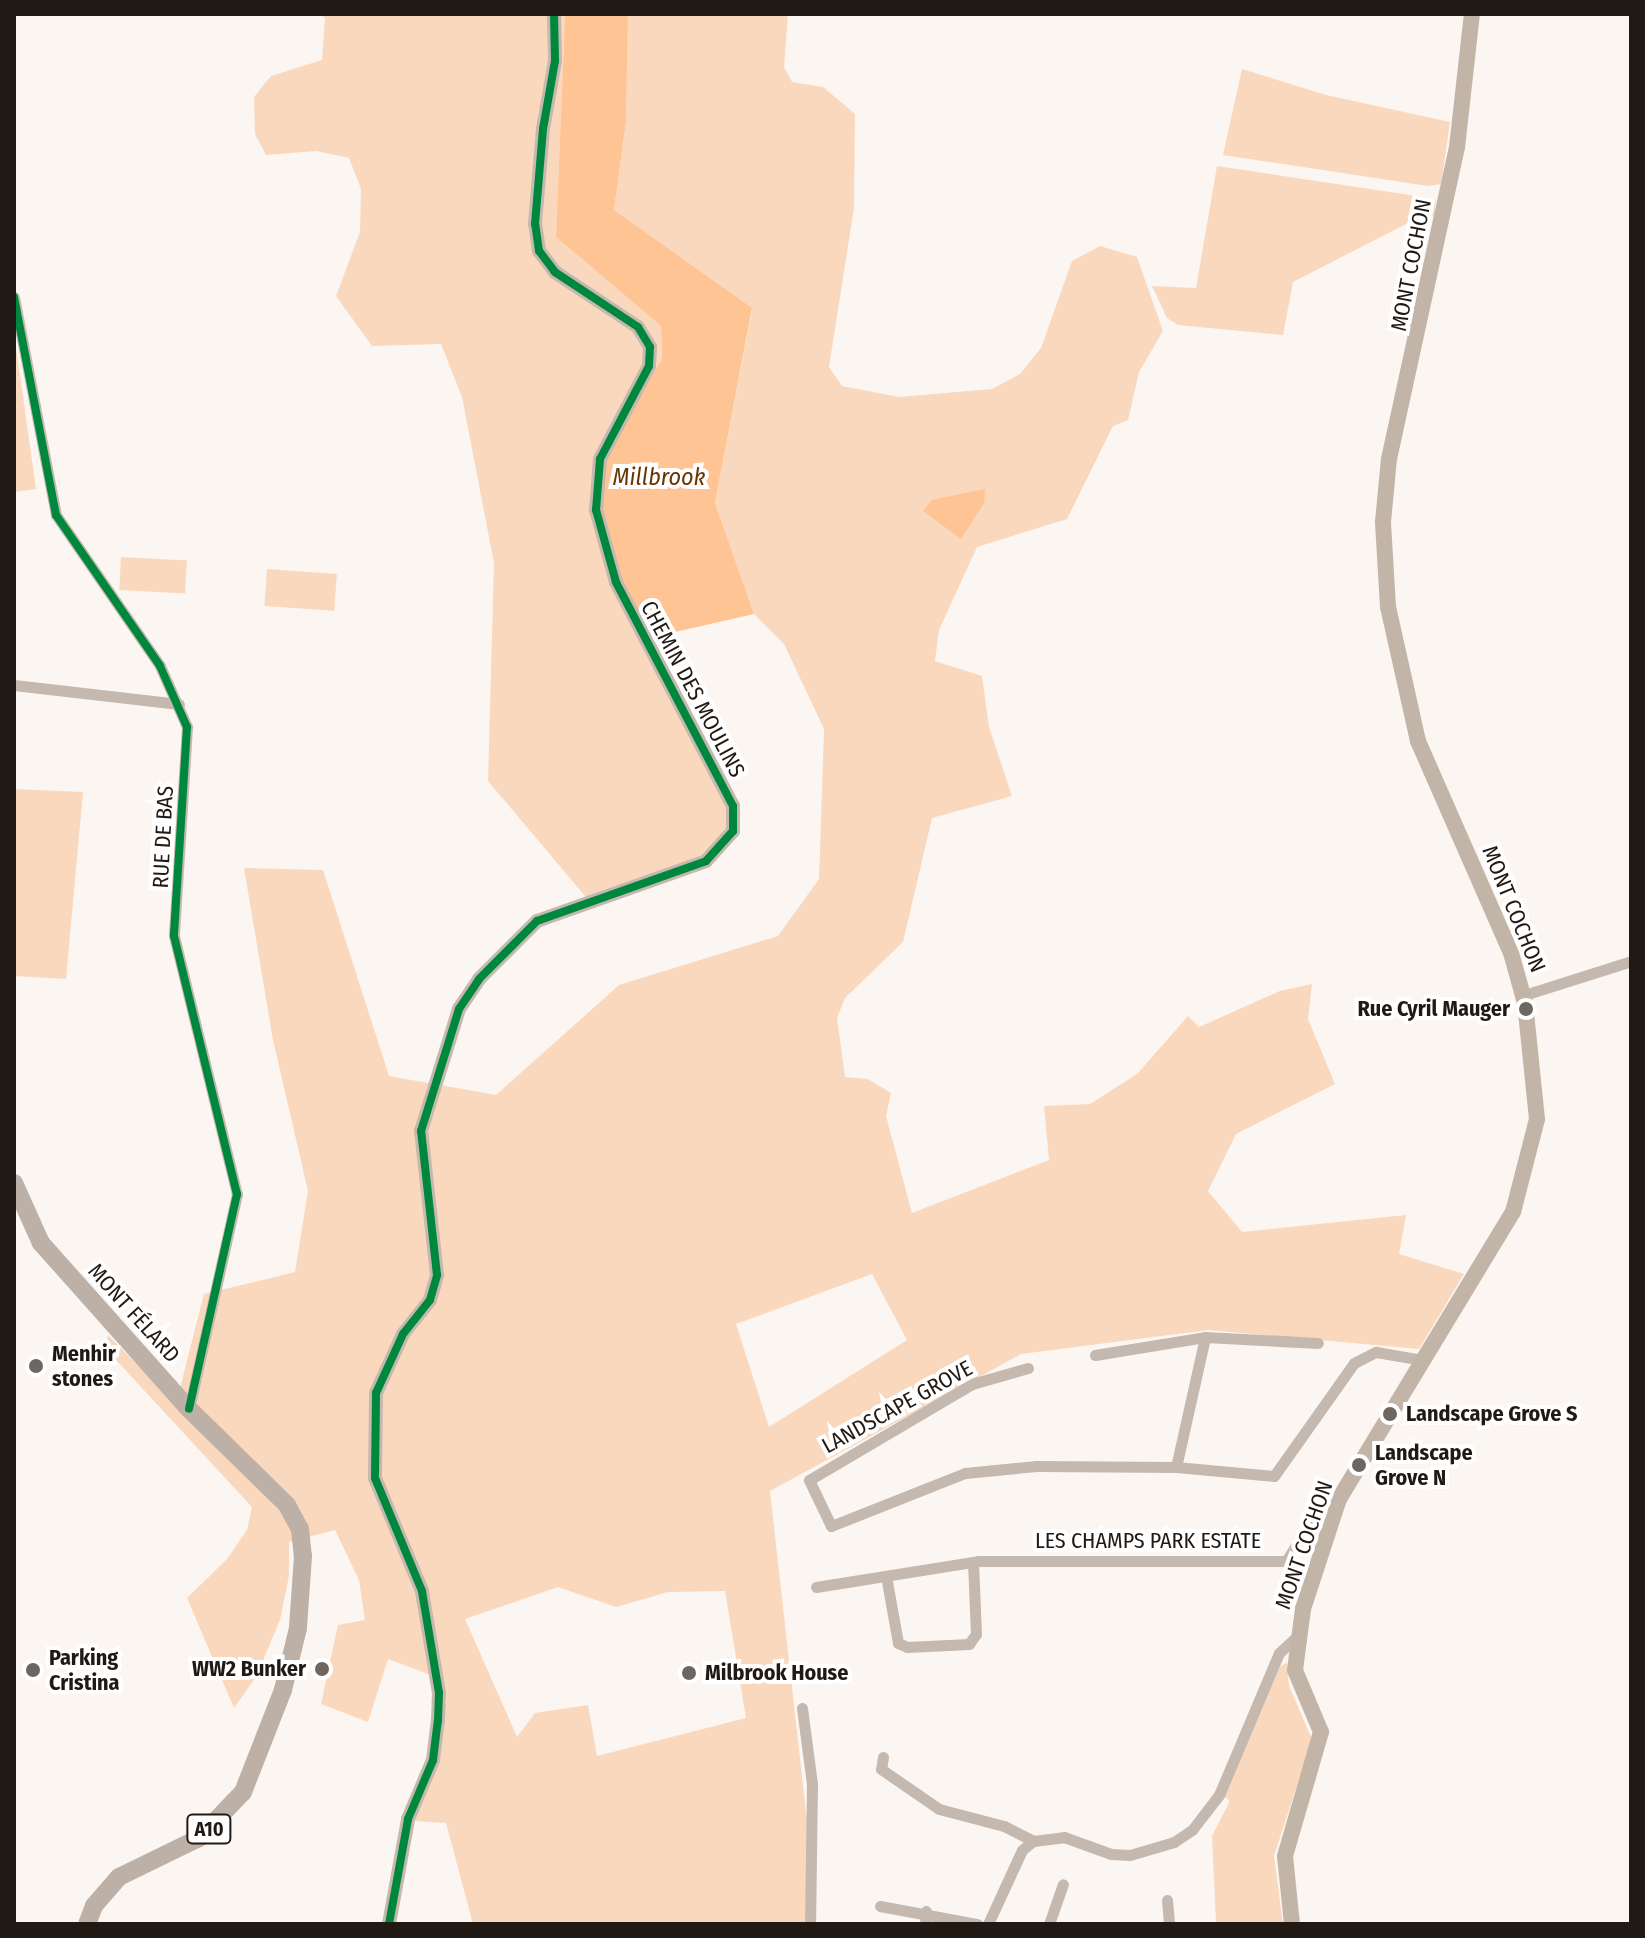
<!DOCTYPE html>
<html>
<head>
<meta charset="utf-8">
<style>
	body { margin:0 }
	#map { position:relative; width:1645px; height:1938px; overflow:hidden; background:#fbf6f2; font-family:"Fira Sans Condensed",sans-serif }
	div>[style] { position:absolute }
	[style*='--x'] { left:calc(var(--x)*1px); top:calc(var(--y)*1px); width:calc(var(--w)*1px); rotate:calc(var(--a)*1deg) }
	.green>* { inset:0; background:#f9d8be; transform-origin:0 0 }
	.water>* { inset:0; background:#fec494 }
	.minor>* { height:11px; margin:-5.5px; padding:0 5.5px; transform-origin:5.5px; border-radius:5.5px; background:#c5b8ae }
	.tertiary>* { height:14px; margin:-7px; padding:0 7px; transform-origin:7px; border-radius:7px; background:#c5b8ae }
	.secondary>* { height:16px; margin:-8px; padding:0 8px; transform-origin:8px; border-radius:8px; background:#c2b5a8 }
	.primary>* { height:18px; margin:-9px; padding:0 9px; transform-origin:9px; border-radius:9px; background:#bcb0a7 }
	.cycleway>* { height:8px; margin:-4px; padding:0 4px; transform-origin:4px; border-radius:4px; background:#00873e }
	.dots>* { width:22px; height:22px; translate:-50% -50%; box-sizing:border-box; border:4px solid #fff; border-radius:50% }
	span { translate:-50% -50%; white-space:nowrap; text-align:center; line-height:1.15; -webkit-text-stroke:8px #fff; paint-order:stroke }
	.shield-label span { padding:2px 6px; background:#fff; border:2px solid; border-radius:6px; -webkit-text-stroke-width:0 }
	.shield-label { font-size:20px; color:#211913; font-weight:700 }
	.street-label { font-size:22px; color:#211913 }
	.poi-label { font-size:22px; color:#211913; font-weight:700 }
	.right { translate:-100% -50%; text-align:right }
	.left { translate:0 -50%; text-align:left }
	.water-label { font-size:24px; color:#693600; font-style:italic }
	.frame { position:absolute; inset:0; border:16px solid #211913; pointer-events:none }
</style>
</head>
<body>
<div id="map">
	<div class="green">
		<i style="clip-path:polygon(319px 14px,565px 14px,556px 237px,661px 326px,662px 359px,600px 459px,616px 582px,733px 806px,733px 831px,706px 861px,590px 902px,488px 781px,494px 563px,462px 397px,441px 344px,372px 346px,336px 296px,360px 232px,361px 189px,349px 158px,316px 151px,266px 155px,255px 134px,254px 97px,271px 76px,322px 60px,325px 18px)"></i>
		<i style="clip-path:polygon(evenodd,628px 14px,788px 14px,784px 67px,792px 82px,823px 87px,855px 114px,854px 208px,829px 367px,842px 386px,899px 397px,992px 389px,1020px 374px,1041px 348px,1072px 261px,1100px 246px,1137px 257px,1163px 331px,1139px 372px,1128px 420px,1113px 426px,1067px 519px,977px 547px,939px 630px,935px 661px,982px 676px,989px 727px,1012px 796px,932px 818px,903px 942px,845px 998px,837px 1018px,845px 1077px,868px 1079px,891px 1093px,886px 1116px,912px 1213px,1049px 1160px,1044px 1106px,1090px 1104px,1137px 1074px,1188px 1016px,1199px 1027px,1280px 991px,1312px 984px,1308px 1019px,1335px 1084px,1236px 1134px,1208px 1191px,1242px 1232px,1406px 1215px,1399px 1254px,1464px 1274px,1419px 1349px,1208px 1330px,1021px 1354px,770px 1491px,809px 1839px,806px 1924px,473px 1924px,446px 1823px,415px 1821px,446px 1701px,431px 1675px,388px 1659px,368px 1722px,321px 1704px,338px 1625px,365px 1620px,359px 1580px,335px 1530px,289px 1542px,289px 1576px,280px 1620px,256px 1677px,234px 1708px,187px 1598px,227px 1559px,247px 1530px,252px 1507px,105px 1348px,108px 1335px,176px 1404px,204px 1294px,295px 1272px,308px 1191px,273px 1040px,244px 868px,323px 870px,389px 1076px,496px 1095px,619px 985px,778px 936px,819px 879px,824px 729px,784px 644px,754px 614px,715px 503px,752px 310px,614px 210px,626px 122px,628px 14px,872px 1274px,907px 1340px,769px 1427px,736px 1324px,872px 1274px,628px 14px,558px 1587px,616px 1607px,668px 1592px,725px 1591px,746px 1718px,597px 1756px,588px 1705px,535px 1713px,517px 1737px,465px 1619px,558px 1587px)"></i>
		<i style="clip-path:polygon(1242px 69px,1326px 95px,1450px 122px,1441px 184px,1428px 186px,1223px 155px)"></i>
		<i style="clip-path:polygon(1217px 166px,1423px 197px,1436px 200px,1434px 216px,1410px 222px,1293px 282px,1283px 335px,1178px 325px,1167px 318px,1152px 286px,1196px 288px)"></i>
		<i style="clip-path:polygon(14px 333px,36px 489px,14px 492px)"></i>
		<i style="left:121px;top:557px;width:66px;height:33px;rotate:3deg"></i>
		<i style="left:267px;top:569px;width:70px;height:37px;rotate:4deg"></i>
		<i style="clip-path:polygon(14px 789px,83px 792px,66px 979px,14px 976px)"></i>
		<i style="clip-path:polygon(1287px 1662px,1289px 1686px,1312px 1739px,1274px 1856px,1283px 1924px,1216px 1924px,1212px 1836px,1230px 1801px,1223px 1795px,1280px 1667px)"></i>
	</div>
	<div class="water">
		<i style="clip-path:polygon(565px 14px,628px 14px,626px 122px,614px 210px,752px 308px,715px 503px,754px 614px,649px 638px,614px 574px,596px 510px,600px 459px,662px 359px,661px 326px,556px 237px)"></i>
		<i style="clip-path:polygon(985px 489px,984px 503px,961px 539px,923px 511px,932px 500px)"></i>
	</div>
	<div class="minor">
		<i style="--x:14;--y:297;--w:222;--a:79.1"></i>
		<i style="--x:56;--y:515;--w:183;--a:55.4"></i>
		<i style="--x:160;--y:666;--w:67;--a:66.1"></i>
		<i style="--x:187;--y:727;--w:209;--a:93.6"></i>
		<i style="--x:174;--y:936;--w:266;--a:76.3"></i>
		<i style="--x:237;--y:1194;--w:220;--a:102.6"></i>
		<i style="--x:14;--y:685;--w:166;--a:6.6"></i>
		<i style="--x:1524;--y:995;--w:112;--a:-17.6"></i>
		<i style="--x:1095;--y:1355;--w:111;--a:-9.3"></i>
		<i style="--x:1205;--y:1337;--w:113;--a:3"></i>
		<i style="--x:1028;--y:1368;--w:58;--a:164.1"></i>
		<i style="--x:972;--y:1384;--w:189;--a:149.5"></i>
		<i style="--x:809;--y:1480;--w:51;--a:64.4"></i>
		<i style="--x:831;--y:1526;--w:144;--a:-21.6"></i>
		<i style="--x:965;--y:1473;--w:72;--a:-5.6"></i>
		<i style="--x:1037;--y:1466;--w:139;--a:0.4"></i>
		<i style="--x:1176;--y:1467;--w:98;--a:5.2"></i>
		<i style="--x:1274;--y:1476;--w:138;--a:-54.7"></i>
		<i style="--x:1354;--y:1363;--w:25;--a:-27"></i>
		<i style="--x:1376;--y:1352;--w:48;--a:9.7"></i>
		<i style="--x:1176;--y:1467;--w:133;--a:-77.4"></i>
		<i style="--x:886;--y:1576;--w:68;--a:79.8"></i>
		<i style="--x:898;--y:1643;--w:10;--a:24"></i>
		<i style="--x:907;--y:1647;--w:62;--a:-2.8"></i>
		<i style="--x:969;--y:1644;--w:12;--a:-55"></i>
		<i style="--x:976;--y:1634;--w:72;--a:-92.4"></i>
		<i style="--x:816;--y:1587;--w:164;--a:-9.1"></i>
		<i style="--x:978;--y:1561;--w:308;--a:0"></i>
		<i style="--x:1286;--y:1561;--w:68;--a:-57"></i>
		<i style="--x:1323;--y:1504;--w:17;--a:-17"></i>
		<i style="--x:802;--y:1708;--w:77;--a:82.5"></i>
		<i style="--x:812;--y:1784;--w:140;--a:90.8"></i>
		<i style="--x:883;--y:1757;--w:12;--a:99"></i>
		<i style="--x:881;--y:1769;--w:70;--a:34.6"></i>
		<i style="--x:939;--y:1809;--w:67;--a:14.7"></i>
		<i style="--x:1004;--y:1826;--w:33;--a:27"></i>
		<i style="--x:1167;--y:1900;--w:24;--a:85"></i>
		<i style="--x:880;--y:1906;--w:99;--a:10.5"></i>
		<i style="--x:925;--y:1924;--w:13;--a:-86"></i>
		<i style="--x:988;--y:1924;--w:81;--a:-65.3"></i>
		<i style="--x:1022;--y:1850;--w:14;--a:-39"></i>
		<i style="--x:1033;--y:1841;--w:31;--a:-7"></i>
		<i style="--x:1064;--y:1837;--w:50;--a:19.9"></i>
		<i style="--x:1111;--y:1854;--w:19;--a:3"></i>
		<i style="--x:1130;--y:1855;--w:46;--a:-16.5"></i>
		<i style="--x:1174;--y:1842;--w:22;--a:-34"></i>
		<i style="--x:1192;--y:1830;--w:44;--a:-52.4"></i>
		<i style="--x:1219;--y:1795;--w:154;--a:-67.1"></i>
		<i style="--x:1279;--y:1653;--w:25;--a:-43"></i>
		<i style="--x:1049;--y:1924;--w:42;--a:-70.7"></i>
	</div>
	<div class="tertiary">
		<i style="--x:389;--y:1924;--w:107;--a:-79.7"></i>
		<i style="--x:408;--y:1819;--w:64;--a:-67"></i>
		<i style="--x:433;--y:1760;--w:39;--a:-83"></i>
		<i style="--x:438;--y:1721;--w:28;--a:-88"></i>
		<i style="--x:439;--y:1693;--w:103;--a:-99.5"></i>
		<i style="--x:422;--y:1591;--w:122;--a:-112.6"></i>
		<i style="--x:375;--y:1478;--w:85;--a:-89.3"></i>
		<i style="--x:376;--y:1393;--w:65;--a:-65.4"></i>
		<i style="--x:403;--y:1334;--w:43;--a:-51.5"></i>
		<i style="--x:430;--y:1300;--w:26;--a:-74"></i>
		<i style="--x:437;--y:1275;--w:145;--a:-96.3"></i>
		<i style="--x:421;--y:1131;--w:128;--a:-72.7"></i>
		<i style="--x:459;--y:1009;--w:36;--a:-56"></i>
		<i style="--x:479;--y:979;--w:82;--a:-45"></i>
		<i style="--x:537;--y:921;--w:179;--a:-19.5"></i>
		<i style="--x:706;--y:861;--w:40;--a:-48"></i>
		<i style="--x:733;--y:831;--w:25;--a:-90"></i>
		<i style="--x:733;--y:806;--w:253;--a:-117.6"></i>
		<i style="--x:616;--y:582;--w:75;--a:-105.5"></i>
		<i style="--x:596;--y:510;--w:51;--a:-85.5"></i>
		<i style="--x:600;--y:459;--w:105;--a:-62.2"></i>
		<i style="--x:649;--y:366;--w:19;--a:-87"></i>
		<i style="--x:650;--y:347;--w:23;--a:-121"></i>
		<i style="--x:638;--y:327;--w:100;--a:-146.5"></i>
		<i style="--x:555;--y:272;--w:26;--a:-127"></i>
		<i style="--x:539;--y:251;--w:27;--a:-98"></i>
		<i style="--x:535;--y:224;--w:95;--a:-85.2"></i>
		<i style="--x:543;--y:129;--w:69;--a:-80"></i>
		<i style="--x:555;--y:61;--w:47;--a:-91.2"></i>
	</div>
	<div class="secondary">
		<i style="--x:1292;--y:1924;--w:68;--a:-95.9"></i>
		<i style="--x:1285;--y:1856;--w:129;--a:-73.8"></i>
		<i style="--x:1321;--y:1732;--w:67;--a:-112.8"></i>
		<i style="--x:1295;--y:1670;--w:62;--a:-82.5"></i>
		<i style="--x:1303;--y:1609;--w:116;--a:-71.9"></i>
		<i style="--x:1339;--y:1499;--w:336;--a:-58.8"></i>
		<i style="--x:1513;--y:1212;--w:96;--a:-75.5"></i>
		<i style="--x:1537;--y:1119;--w:117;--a:-95.9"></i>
		<i style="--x:1525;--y:1003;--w:52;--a:-105.6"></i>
		<i style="--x:1511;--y:953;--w:232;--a:-113.7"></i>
		<i style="--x:1418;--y:741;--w:137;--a:-102.6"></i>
		<i style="--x:1388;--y:607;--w:85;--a:-93.4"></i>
		<i style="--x:1383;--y:522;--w:63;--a:-84.6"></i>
		<i style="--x:1389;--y:459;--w:319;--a:-77.7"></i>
		<i style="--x:1457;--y:147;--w:134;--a:-83.6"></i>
	</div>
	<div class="primary">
		<i style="--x:14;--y:1183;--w:66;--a:65.8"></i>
		<i style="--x:41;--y:1243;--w:222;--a:48.3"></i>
		<i style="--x:189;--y:1409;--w:137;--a:44.4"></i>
		<i style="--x:287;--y:1505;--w:27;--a:62"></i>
		<i style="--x:300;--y:1529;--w:27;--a:84"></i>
		<i style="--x:303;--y:1556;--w:72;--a:94"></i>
		<i style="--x:298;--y:1628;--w:64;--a:103.6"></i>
		<i style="--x:283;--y:1690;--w:110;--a:111.4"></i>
		<i style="--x:243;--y:1792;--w:64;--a:133.7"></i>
		<i style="--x:199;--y:1838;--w:89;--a:154"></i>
		<i style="--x:119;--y:1877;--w:38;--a:131"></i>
		<i style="--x:94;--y:1906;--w:19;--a:111"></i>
	</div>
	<div class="cycleway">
		<i style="--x:14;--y:297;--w:222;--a:79.1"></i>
		<i style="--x:56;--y:515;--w:183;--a:55.4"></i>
		<i style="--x:160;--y:666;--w:67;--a:66.1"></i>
		<i style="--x:187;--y:727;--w:209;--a:93.6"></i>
		<i style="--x:174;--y:936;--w:266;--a:76.3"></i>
		<i style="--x:237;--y:1194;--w:220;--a:102.6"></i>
		<i style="--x:389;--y:1924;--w:107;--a:-79.7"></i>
		<i style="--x:408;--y:1819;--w:64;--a:-67"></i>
		<i style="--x:433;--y:1760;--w:39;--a:-83"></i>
		<i style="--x:438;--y:1721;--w:28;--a:-88"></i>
		<i style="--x:439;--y:1693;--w:103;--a:-99.5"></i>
		<i style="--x:422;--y:1591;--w:122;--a:-112.6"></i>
		<i style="--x:375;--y:1478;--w:85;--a:-89.3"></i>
		<i style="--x:376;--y:1393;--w:65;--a:-65.4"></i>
		<i style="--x:403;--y:1334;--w:43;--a:-51.5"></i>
		<i style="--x:430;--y:1300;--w:26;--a:-74"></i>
		<i style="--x:437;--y:1275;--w:145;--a:-96.3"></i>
		<i style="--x:421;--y:1131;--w:128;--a:-72.7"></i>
		<i style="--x:459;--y:1009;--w:36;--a:-56"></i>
		<i style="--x:479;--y:979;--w:82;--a:-45"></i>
		<i style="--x:537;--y:921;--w:179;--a:-19.5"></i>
		<i style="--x:706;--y:861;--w:40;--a:-48"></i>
		<i style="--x:733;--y:831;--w:25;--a:-90"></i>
		<i style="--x:733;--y:806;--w:253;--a:-117.6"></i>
		<i style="--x:616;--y:582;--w:75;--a:-105.5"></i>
		<i style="--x:596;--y:510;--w:51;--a:-85.5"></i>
		<i style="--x:600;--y:459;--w:105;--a:-62.2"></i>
		<i style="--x:649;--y:366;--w:19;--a:-87"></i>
		<i style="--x:650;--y:347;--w:23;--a:-121"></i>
		<i style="--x:638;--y:327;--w:100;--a:-146.5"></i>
		<i style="--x:555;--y:272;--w:26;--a:-127"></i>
		<i style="--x:539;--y:251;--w:27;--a:-98"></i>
		<i style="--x:535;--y:224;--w:95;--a:-85.2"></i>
		<i style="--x:543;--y:129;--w:69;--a:-80"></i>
		<i style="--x:555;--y:61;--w:47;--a:-91.2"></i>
	</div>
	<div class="dots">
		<i style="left:1526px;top:1009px;background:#6d6661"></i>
		<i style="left:36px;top:1366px;background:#6d6661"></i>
		<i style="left:1390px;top:1414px;background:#6d6661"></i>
		<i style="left:1359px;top:1465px;background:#6d6661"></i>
		<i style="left:322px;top:1669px;background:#6d6661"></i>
		<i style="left:33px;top:1670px;background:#6d6661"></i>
		<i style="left:689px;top:1673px;background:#6d6661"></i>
	</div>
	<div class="shield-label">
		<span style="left:209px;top:1829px">A10</span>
	</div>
	<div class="street-label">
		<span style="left:1411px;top:265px;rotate:-79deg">MONT COCHON</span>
		<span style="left:693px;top:689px;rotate:62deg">CHEMIN DES MOULINS</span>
		<span style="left:163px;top:837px;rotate:-87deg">RUE DE BAS</span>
		<span style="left:1514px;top:909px;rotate:68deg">MONT COCHON</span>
		<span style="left:134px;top:1313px;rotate:48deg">MONT FÉLARD</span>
		<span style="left:897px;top:1407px;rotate:-29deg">LANDSCAPE GROVE</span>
		<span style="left:1148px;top:1541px">LES CHAMPS PARK ESTATE</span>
		<span style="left:1304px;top:1545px;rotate:-71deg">MONT COCHON</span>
	</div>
	<div class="poi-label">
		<span class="right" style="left:1510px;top:1009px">Rue Cyril Mauger</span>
		<span class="left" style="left:52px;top:1366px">Menhir<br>stones</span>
		<span class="left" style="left:1406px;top:1414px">Landscape Grove S</span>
		<span class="left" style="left:1375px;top:1465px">Landscape<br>Grove N</span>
		<span class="left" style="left:49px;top:1670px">Parking<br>Cristina</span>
		<span class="right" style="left:306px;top:1669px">WW2 Bunker</span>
		<span class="left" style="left:705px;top:1673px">Milbrook House</span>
	</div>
	<div class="water-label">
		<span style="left:659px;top:478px">Millbrook</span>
	</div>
	<div class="frame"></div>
</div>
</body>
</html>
